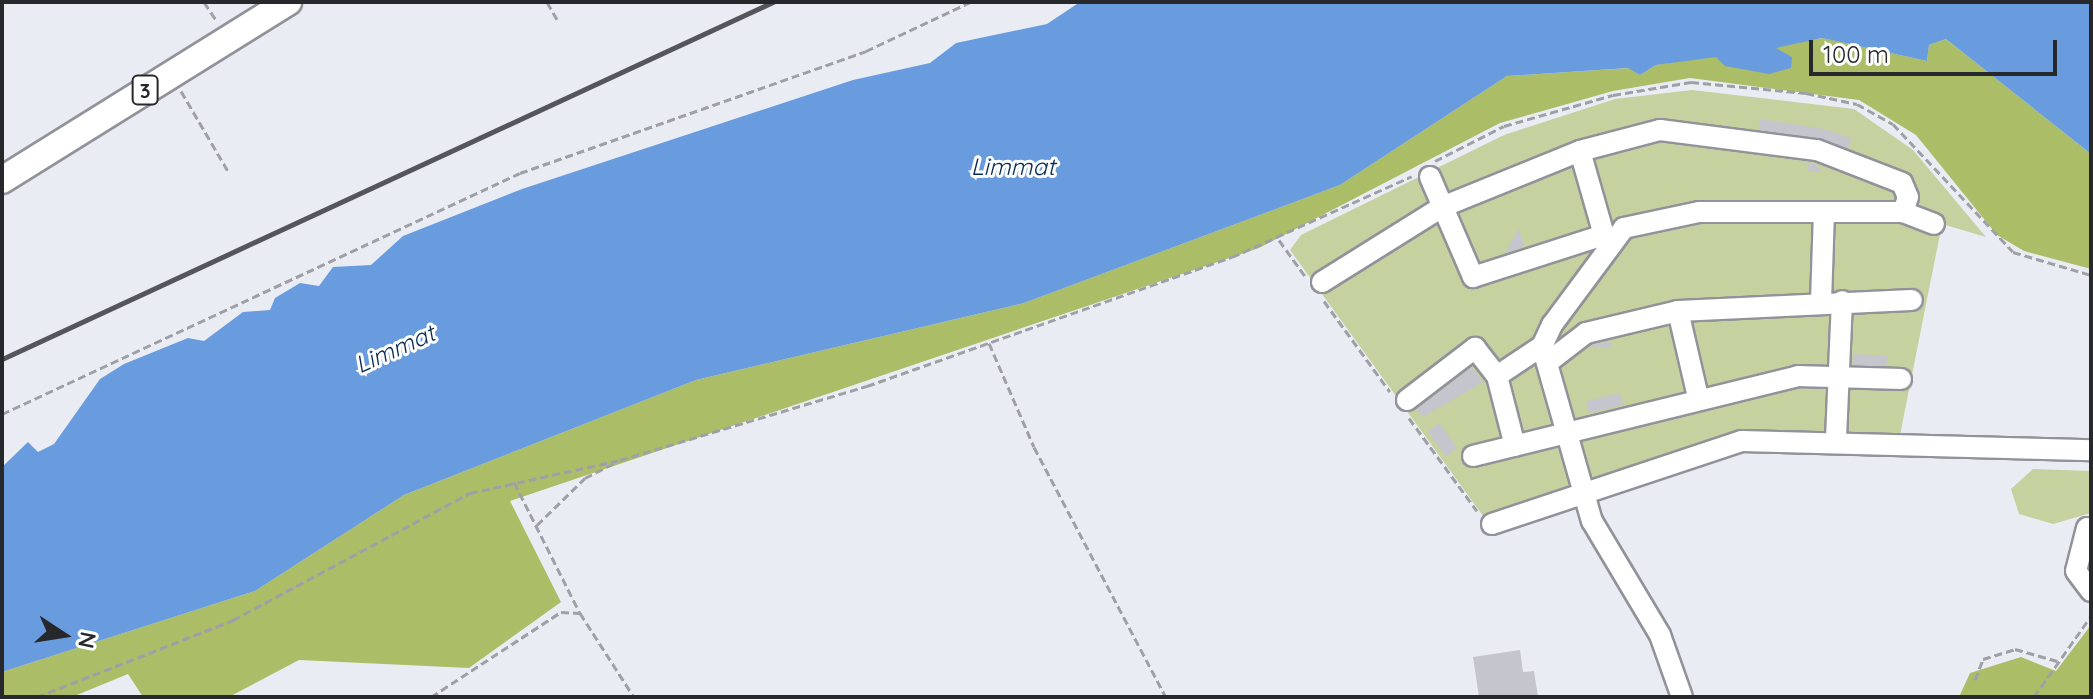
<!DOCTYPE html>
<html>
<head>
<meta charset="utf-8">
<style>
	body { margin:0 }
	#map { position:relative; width:2093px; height:699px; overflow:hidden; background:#eaecf4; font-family:Quicksand,sans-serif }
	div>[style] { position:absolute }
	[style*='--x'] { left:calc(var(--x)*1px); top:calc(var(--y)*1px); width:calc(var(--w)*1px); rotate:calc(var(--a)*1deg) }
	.green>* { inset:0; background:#c5d19f }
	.forest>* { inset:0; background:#abbd67 }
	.water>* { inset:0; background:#699cde }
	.building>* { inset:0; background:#c5c5cd; transform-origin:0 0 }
	.path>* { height:3px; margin-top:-1.5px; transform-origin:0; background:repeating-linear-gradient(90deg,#9ea0a6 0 8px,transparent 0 12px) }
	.roads { filter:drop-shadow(2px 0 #91929a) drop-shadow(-2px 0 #91929a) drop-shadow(0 2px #91929a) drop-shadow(0 -2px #91929a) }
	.minor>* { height:20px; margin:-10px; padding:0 10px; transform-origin:10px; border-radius:10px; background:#fff }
	.major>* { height:26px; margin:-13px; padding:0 13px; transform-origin:13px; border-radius:13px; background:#fff }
	.rail>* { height:5px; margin:-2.5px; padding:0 2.5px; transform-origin:2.5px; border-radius:2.5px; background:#55565b }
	span { translate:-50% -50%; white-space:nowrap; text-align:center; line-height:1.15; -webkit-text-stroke:6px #fff; paint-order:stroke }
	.shield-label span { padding:2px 6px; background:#fff; border:2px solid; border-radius:6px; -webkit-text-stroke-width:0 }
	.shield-label { font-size:20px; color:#27282b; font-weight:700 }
	.water-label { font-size:24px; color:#072c55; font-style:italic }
	.frame { position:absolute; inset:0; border:4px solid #27282b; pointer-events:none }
	.north { position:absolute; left:24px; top:595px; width:80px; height:80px; -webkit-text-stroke:6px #fff; paint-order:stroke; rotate:102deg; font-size:22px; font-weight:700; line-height:32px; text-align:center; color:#27282b }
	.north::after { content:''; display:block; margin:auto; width:28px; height:36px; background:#27282b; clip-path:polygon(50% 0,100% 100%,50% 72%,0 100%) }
	.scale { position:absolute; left:1809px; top:40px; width:248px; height:36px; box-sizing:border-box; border:4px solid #27282b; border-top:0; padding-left:10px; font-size:24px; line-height:28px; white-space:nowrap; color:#27282b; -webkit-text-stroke:6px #fff; paint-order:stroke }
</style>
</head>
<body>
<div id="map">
	<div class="green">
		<i style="clip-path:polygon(1692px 90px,1854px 109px,1913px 150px,1986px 237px,1942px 224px,1900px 435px,1765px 432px,1716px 442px,1486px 520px,1290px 250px,1301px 235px,1504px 135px,1615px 99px)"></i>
		<i style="clip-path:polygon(2033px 469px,2091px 471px,2091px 513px,2053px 524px,2019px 514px,2011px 489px)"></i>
	</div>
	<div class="forest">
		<i style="clip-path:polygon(1823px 38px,1927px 61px,1929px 45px,1946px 39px,2091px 154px,2091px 269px,2024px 251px,1997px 235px,1916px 135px,1859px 100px,1690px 78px,1613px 91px,1500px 123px,1259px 248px,510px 501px,561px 602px,469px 668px,299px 660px,229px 697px,143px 697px,128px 674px,72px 697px,2px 697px,2px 672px,255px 591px,404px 495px,696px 380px,1024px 303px,1340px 185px,1507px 76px,1629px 68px,1640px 75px,1656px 65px)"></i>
		<i style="clip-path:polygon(2091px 625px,2091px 697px,1959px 697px,1970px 673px,2021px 657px,2056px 671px)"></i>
	</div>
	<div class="water">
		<i style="clip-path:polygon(1080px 2px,2091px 2px,2091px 154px,1946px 39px,1929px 45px,1927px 61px,1822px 38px,1776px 48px,1792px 57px,1791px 68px,1769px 74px,1725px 66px,1716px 57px,1656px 65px,1640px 75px,1628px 68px,1507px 76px,1340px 185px,1024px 303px,696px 380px,404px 495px,255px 591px,2px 672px,2px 467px,28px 442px,38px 452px,54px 444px,100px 379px,124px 364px,188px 338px,204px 341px,243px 312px,270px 310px,275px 298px,300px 283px,319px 286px,333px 267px,371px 265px,403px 236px,522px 189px,853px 80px,930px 63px,956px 43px,1047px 24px)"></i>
	</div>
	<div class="building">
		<i style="clip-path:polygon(1760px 119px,1823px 129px,1851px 138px,1848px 148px,1759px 130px)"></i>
		<i style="clip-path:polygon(1783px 159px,1814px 163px,1822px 172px,1808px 172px,1809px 163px)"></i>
		<i style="clip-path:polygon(1519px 228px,1524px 247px,1505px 253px)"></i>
		<i style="clip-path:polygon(1610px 341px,1612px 347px,1588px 348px,1592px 345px)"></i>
		<i style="left:1853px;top:354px;width:34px;height:11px;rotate:3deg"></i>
		<i style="clip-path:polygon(1472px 367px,1483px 382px,1423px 417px,1417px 409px)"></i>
		<i style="left:1620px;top:393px;width:12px;height:35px;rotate:76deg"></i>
		<i style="left:1439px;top:423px;width:31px;height:14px;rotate:54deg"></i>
		<i style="clip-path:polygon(1520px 650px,1523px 672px,1534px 671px,1538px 697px,1479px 697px,1473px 657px)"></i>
	</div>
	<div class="path">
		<i style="--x:204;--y:2;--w:23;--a:56"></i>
		<i style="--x:547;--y:2;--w:20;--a:60"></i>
		<i style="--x:181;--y:91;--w:93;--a:59.6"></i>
		<i style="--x:1435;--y:161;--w:77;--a:-26.9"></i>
		<i style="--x:1504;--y:126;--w:113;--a:-15.9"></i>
		<i style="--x:1613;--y:95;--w:79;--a:-9.5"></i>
		<i style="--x:1691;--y:82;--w:116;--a:5.5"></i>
		<i style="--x:1806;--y:93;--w:52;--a:12.2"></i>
		<i style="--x:1857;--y:104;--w:41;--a:29.1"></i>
		<i style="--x:1893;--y:124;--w:175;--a:46.8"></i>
		<i style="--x:2013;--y:252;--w:81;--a:16.4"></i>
		<i style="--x:1279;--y:240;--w:44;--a:54.2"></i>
		<i style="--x:1324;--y:301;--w:112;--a:54"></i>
		<i style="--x:989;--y:343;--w:113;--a:66.6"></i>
		<i style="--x:1034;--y:447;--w:283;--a:62.2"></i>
		<i style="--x:2;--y:414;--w:571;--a:-24.95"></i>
		<i style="--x:520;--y:173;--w:367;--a:-19.4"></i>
		<i style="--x:866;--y:51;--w:115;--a:-25.2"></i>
		<i style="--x:1409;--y:418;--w:115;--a:53.8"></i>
		<i style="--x:514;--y:482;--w:147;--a:63.3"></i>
		<i style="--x:580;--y:613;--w:100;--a:57.3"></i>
		<i style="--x:537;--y:525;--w:67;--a:-44.4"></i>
		<i style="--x:585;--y:478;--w:33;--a:-27"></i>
		<i style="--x:1975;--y:680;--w:22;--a:-69"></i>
		<i style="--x:1983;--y:659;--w:34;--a:-17"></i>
		<i style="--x:2015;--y:649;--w:44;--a:15.9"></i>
		<i style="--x:37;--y:697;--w:211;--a:-21.4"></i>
		<i style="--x:233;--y:620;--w:269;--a:-28.2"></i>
		<i style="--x:470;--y:493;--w:154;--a:-12.4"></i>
		<i style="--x:620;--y:460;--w:258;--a:-16.7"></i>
		<i style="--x:867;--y:386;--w:387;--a:-19.5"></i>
		<i style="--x:1232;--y:257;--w:197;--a:-24.2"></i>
		<i style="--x:431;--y:697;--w:155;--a:-33.2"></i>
		<i style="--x:561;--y:612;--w:19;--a:3"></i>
		<i style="--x:2034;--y:697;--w:99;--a:-54.9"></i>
	</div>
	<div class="roads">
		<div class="minor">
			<i style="--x:1580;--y:151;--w:83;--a:-14.7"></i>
			<i style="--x:1660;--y:130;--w:158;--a:7.3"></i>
			<i style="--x:1817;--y:150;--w:91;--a:21.2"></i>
			<i style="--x:1902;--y:183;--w:15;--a:67"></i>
			<i style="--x:1908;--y:197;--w:16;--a:108"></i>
			<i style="--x:1903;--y:212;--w:204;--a:180"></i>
			<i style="--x:1699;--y:212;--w:77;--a:168"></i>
			<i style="--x:1624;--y:228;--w:121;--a:126.6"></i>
			<i style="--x:1552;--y:325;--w:23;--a:115"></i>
			<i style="--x:1542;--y:346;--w:182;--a:74.1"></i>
			<i style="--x:1592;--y:521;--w:133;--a:59.2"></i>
			<i style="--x:1660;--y:635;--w:66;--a:70.5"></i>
			<i style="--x:1430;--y:177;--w:109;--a:66.7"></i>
			<i style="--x:1473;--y:277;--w:138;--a:-17.8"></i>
			<i style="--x:1903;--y:212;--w:33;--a:21"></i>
			<i style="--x:1322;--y:282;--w:142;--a:-32"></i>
			<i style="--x:1442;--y:207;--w:149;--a:-22.1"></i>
			<i style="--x:1580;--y:151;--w:102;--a:74.1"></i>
			<i style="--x:1821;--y:302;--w:90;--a:-88.1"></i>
			<i style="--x:1678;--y:311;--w:88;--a:76.9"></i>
			<i style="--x:1547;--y:363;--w:49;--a:-37.6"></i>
			<i style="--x:1586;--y:333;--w:95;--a:-13.4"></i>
			<i style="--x:1678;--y:311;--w:234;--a:-2.7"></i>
			<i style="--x:1497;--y:376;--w:72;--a:75.6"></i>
			<i style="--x:1407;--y:400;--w:86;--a:-37.4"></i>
			<i style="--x:1475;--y:348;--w:36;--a:52"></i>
			<i style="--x:1497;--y:376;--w:54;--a:-33.7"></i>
			<i style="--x:1836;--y:438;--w:137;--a:-87.5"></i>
			<i style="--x:1473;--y:456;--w:335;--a:-13.8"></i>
			<i style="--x:1798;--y:376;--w:103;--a:1.7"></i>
			<i style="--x:1492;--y:524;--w:263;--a:-18.4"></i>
			<i style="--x:1742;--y:441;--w:349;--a:1.5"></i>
			<i style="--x:2087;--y:528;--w:44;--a:104.3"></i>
			<i style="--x:2076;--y:571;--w:25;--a:53"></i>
		</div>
		<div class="major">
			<i style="--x:2;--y:180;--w:337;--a:-31.9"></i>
		</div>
	</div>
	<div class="rail">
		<i style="--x:2;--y:359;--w:850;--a:-24.85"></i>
	</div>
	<div class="shield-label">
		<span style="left:145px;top:90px">3</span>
	</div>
	<div class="water-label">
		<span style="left:1013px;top:167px">Limmat</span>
		<span style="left:395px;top:349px;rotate:-24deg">Limmat</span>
	</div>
	<div class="frame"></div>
	<div class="north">N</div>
	<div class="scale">100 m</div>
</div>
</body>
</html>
